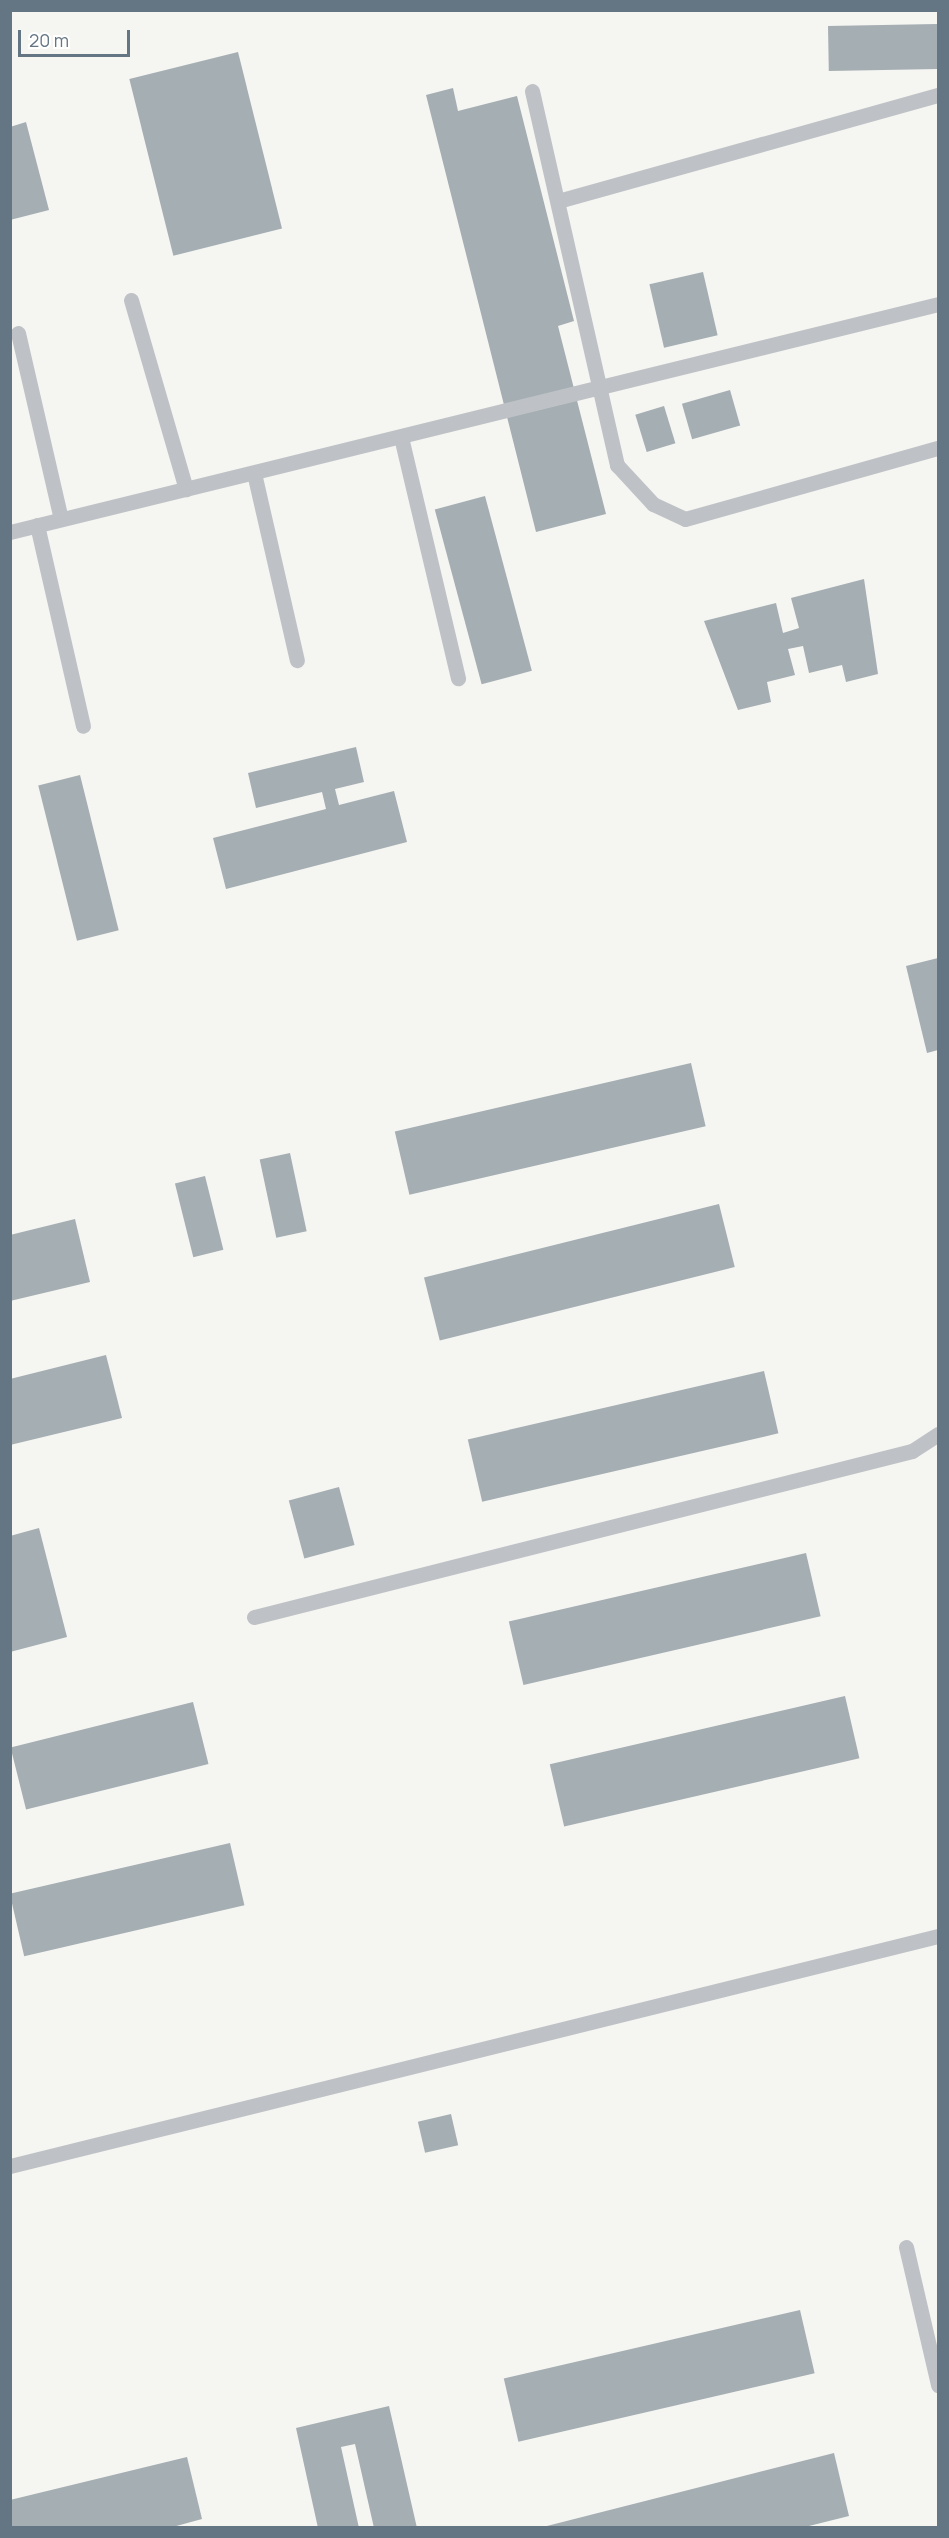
<!DOCTYPE html>
<html>
<head>
<meta charset="utf-8">
<style>
	body { margin:0 }
	#map { position:relative; width:949px; height:2538px; overflow:hidden; background:#f5f5f1; font-family:Manrope,sans-serif }
	div>[style] { position:absolute }
	[style*='--x'] { left:calc(var(--x)*1px); top:calc(var(--y)*1px); width:calc(var(--w)*1px); rotate:calc(var(--a)*1deg) }
	.building>* { inset:0; background:#a5aeb3; transform-origin:0 0 }
	.service>* { height:15px; margin:-7.5px; padding:0 7.5px; transform-origin:7.5px; border-radius:7.5px; background:#bec2c6 }
	span { translate:-50% -50%; white-space:nowrap; text-align:center; line-height:1.15; -webkit-text-stroke:6px #fff; paint-order:stroke }
	.frame { position:absolute; inset:0; border:12px solid #647583; pointer-events:none }
	.scale { position:absolute; left:18px; top:30px; width:112px; height:27px; box-sizing:border-box; border:3px solid #647583; border-top:0; padding-left:8px; font-size:18px; line-height:21px; white-space:nowrap; color:#647583; -webkit-text-stroke:4px #fff; paint-order:stroke }
</style>
</head>
<body>
<div id="map">
	<div class="building">
		<i style="left:937px;top:24px;width:45px;height:109px;rotate:89deg"></i>
		<i style="left:238px;top:52px;width:182px;height:112px;rotate:76deg"></i>
		<i style="clip-path:polygon(453px 88px,458px 111px,517px 96px,574px 321px,558px 326px,606px 514px,536px 532px,426px 95px)"></i>
		<i style="clip-path:polygon(26px 122px,49px 210px,10px 220px,10px 127px)"></i>
		<i style="left:703px;top:272px;width:65px;height:55px;rotate:77deg"></i>
		<i style="left:730px;top:390px;width:37px;height:50px;rotate:74deg"></i>
		<i style="left:664px;top:406px;width:39px;height:30px;rotate:73deg"></i>
		<i style="left:485px;top:496px;width:181px;height:52px;rotate:75deg"></i>
		<i style="clip-path:polygon(864px 579px,878px 674px,846px 682px,842px 665px,809px 673px,803px 646px,788px 649px,795px 675px,767px 682px,771px 702px,738px 710px,704px 621px,776px 603px,783px 633px,799px 628px,791px 598px)"></i>
		<i style="clip-path:polygon(356px 747px,364px 782px,335px 789px,339px 805px,394px 791px,407px 842px,226px 889px,213px 838px,326px 809px,322px 792px,256px 808px,248px 773px)"></i>
		<i style="left:80px;top:775px;width:160px;height:43px;rotate:76deg"></i>
		<i style="clip-path:polygon(938px 958px,938px 1050px,927px 1053px,906px 966px)"></i>
		<i style="left:691px;top:1063px;width:65px;height:304px;rotate:77deg"></i>
		<i style="left:290px;top:1153px;width:80px;height:31px;rotate:78deg"></i>
		<i style="left:205px;top:1176px;width:76px;height:31px;rotate:76deg"></i>
		<i style="left:719px;top:1204px;width:65px;height:304px;rotate:76deg"></i>
		<i style="clip-path:polygon(75px 1219px,90px 1282px,10px 1301px,10px 1235px)"></i>
		<i style="clip-path:polygon(106px 1355px,122px 1418px,10px 1445px,10px 1379px)"></i>
		<i style="left:764px;top:1371px;width:64px;height:304px;rotate:77deg"></i>
		<i style="left:339px;top:1487px;width:60px;height:52px;rotate:75deg"></i>
		<i style="clip-path:polygon(39px 1528px,67px 1637px,10px 1652px,10px 1536px)"></i>
		<i style="left:806px;top:1553px;width:65px;height:305px;rotate:77deg"></i>
		<i style="left:845px;top:1696px;width:64px;height:303px;rotate:77deg"></i>
		<i style="left:193px;top:1702px;width:64px;height:188px;rotate:76deg"></i>
		<i style="left:230px;top:1843px;width:64px;height:226px;rotate:77deg"></i>
		<i style="left:451px;top:2114px;width:32px;height:34px;rotate:77deg"></i>
		<i style="left:800px;top:2310px;width:65px;height:304px;rotate:77deg"></i>
		<i style="clip-path:polygon(389px 2406px,417px 2528px,374px 2528px,355px 2444px,341px 2447px,359px 2528px,318px 2528px,296px 2428px)"></i>
		<i style="clip-path:polygon(834px 2453px,849px 2516px,801px 2528px,539px 2528px)"></i>
		<i style="clip-path:polygon(187px 2457px,202px 2519px,169px 2528px,10px 2528px,10px 2500px)"></i>
	</div>
	<div class="service">
		<i style="--x:532;--y:91;--w:384;--a:77.2"></i>
		<i style="--x:617;--y:465;--w:53;--a:47.3"></i>
		<i style="--x:653;--y:504;--w:35;--a:25"></i>
		<i style="--x:685;--y:519;--w:263;--a:-15.7"></i>
		<i style="--x:558;--y:201;--w:395;--a:-15.6"></i>
		<i style="--x:131;--y:300;--w:197;--a:73.8"></i>
		<i style="--x:18;--y:333;--w:191;--a:77"></i>
		<i style="--x:401;--y:437;--w:248;--a:76.7"></i>
		<i style="--x:254;--y:473;--w:192;--a:77.1"></i>
		<i style="--x:37;--y:525;--w:206;--a:77.1"></i>
		<i style="--x:10;--y:532;--w:956;--a:-13.8"></i>
		<i style="--x:254;--y:1617;--w:679;--a:-14.16"></i>
		<i style="--x:912;--y:1451;--w:31;--a:-33"></i>
		<i style="--x:10;--y:2166;--w:956;--a:-13.92"></i>
		<i style="--x:906;--y:2247;--w:142;--a:76.9"></i>
	</div>
	<div class="frame"></div>
	<div class="scale">20 m</div>
</div>
</body>
</html>
